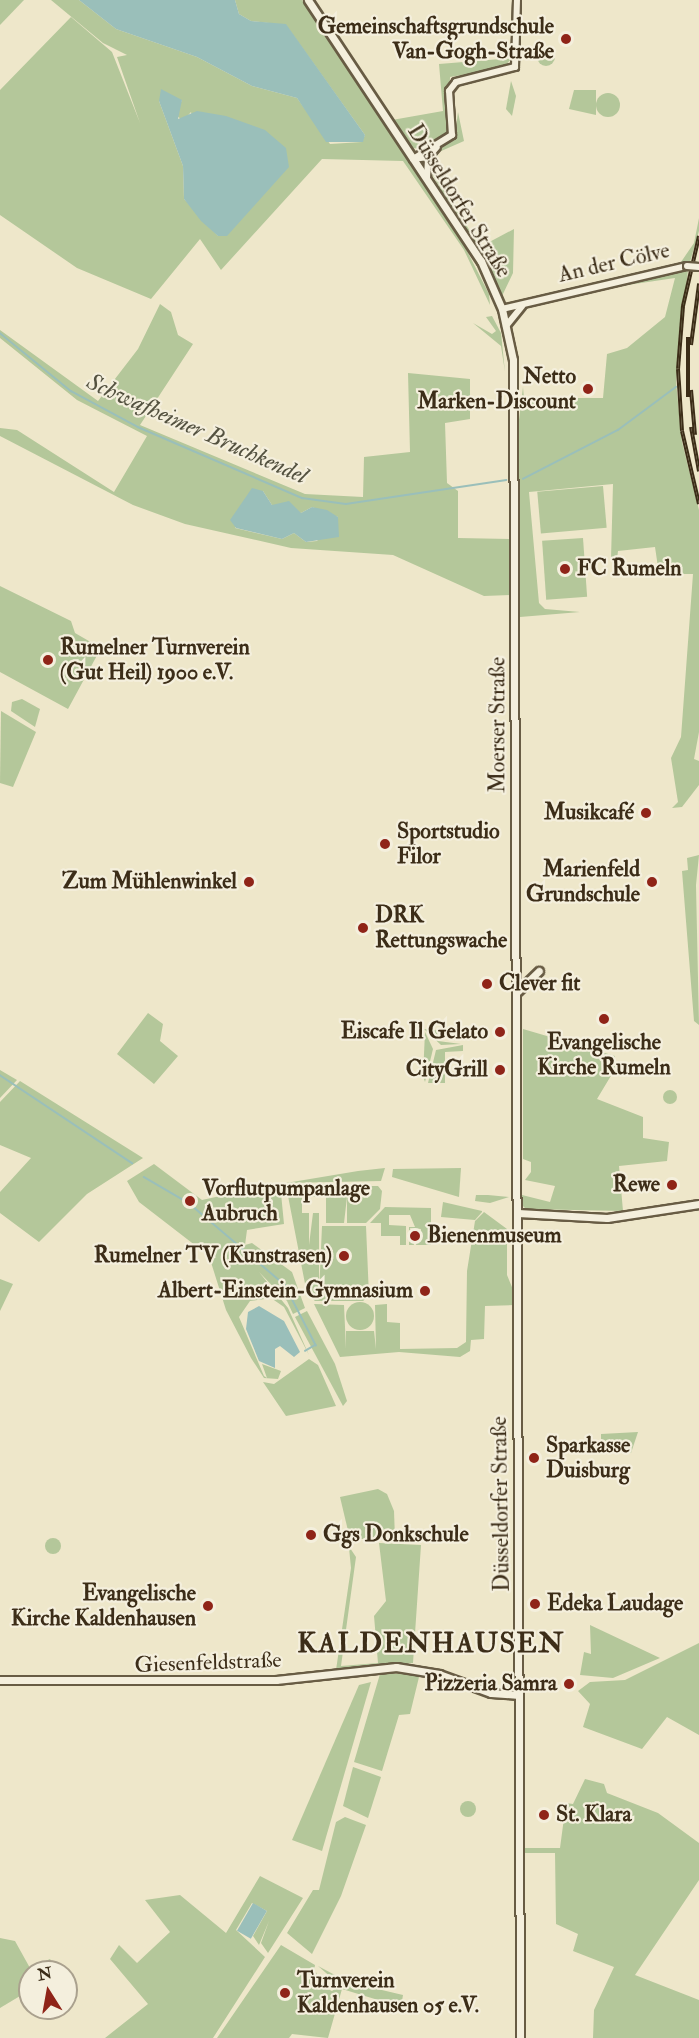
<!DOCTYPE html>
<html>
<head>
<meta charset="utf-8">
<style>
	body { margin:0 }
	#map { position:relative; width:699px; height:2038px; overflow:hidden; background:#eee7ca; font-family:"IM FELL Double Pica",serif }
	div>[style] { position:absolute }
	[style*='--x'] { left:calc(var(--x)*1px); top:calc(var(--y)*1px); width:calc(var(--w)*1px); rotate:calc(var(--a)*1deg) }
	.green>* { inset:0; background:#b4c79a; transform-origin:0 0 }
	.round { border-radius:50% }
	.water>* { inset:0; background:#9abfba; transform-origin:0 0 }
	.stream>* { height:1.5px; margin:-0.75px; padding:0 0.75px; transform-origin:0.75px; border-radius:0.75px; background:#9abfba }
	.roads { filter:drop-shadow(2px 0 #685c44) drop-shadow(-2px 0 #685c44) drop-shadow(0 2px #685c44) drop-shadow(0 -2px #685c44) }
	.tertiary>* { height:6px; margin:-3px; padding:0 3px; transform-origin:3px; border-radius:3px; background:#f4efdd }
	.secondary>* { height:7px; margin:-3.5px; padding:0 3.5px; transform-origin:3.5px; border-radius:3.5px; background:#f4efdd }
	.rail>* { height:4px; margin-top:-2px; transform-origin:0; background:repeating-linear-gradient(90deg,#f4efdd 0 4.5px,#3c2d18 0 9px); box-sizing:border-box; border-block:2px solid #3c2d18 }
	.bridges { filter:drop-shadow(2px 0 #685c44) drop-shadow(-2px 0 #685c44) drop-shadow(0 2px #685c44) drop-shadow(0 -2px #685c44) }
	.tertiary-bridge>* { height:6px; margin:-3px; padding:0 3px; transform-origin:3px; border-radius:3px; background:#f4efdd }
	.dots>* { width:16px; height:16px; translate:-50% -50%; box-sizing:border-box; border:3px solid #f4efdd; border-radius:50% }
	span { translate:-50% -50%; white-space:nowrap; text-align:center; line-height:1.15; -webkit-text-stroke:4.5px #f4efdd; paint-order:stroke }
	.poi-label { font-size:22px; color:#3c2d18; font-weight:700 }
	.right { translate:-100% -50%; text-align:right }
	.left { translate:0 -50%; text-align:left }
	.street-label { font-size:22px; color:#3c2d18 }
	.water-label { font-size:24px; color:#545240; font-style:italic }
	.district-label { font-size:28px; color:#3c2d18; font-weight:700; letter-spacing:1.5px }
	.north { position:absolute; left:18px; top:1960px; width:60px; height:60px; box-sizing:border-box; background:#f4efdd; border:2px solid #aaa18e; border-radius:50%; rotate:349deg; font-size:16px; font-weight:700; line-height:24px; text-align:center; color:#3c2d18 }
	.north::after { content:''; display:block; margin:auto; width:21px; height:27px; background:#8f2418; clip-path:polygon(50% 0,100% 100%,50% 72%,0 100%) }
</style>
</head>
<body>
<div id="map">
	<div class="green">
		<i style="clip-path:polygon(0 0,24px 0,0 25px)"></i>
		<i style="clip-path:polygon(evenodd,51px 0,79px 0,116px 29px,197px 57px,252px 86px,297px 98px,330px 144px,362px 142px,365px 135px,286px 25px,251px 21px,239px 14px,235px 0,302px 0,466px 249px,489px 294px,490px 305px,464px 250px,403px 161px,322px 159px,221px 270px,200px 239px,151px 299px,77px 268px,0 215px,0 90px,71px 17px,112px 52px,140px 123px,117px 57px,127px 55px,103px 43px,51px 0,182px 100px,175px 114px,183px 121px,191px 112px,218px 236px,184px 199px,183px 166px,159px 101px,182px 100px)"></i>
		<i style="clip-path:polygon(303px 0,305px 0,408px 157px,404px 153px)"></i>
		<i style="clip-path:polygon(311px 0,349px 53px,379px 99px,377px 98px)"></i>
		<i class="round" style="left:537px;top:48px;width:18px;height:18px"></i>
		<i style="clip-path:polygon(512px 58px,503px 68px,450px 77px,448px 134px,424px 149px,411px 148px,392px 120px,443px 111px,439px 64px)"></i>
		<i style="clip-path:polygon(511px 81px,516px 96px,512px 116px,506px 109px)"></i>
		<i style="clip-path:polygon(574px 90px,596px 90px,596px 115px,569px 109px)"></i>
		<i class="round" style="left:596px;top:93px;width:24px;height:24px"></i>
		<i style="clip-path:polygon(458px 112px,464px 141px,439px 152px,431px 169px,480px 247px,514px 229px,513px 273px,502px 296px,429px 169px,431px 157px,455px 135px)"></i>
		<i style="clip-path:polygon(408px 157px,473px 255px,494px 299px,472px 256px)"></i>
		<i style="clip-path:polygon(699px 218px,699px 231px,690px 262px,681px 262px,694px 243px)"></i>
		<i style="clip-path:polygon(688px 270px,676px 382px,682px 442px,699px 510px,699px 732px,694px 759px,699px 761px,699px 785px,682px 807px,672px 808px,678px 802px,671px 758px,681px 737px,693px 574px,659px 574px,655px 547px,618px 551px,617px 559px,611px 559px,613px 484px,529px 492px,539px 603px,545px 609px,580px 612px,520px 617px,517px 436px,523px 387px,524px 398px,603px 398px,607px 354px,627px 348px,665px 317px,675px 278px,580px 292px)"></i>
		<i style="clip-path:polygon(evenodd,160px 304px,171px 312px,178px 335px,193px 344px,140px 425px,305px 494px,363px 497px,364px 457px,410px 452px,408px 373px,470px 379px,470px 419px,445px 423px,447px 483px,458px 491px,458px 538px,511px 539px,510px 595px,484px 596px,393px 555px,291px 548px,185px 524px,133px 505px,0 436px,0 428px,17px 430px,114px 492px,147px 436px,77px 400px,0 338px,0 330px,98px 401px,138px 349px,160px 304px,263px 491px,272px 505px,301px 513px,312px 507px,338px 517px,317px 541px,306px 542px,294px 533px,282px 539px,235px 528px,263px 491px)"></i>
		<i style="clip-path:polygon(492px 316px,501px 333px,505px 372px,501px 346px,473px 323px,492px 334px,496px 331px,486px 317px)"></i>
		<i style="left:603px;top:486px;width:42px;height:66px;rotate:85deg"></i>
		<i style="left:583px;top:538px;width:59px;height:41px;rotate:86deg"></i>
		<i style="clip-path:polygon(0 586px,71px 621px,75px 633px,101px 648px,68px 709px,0 672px)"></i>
		<i style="clip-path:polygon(22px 699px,40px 709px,35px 727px,11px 711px,12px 702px)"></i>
		<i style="clip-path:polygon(1px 711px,36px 732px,13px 787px,0 783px)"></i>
		<i style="clip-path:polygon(699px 855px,696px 885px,699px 1025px,694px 1021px,682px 871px,688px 870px,687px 858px)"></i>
		<i style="clip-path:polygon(148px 1013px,163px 1024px,160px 1041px,178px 1056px,154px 1084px,117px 1054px)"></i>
		<i style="clip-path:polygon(424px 1029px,437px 1030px,438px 1041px,461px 1044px,441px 1045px)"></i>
		<i style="clip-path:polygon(523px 1029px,615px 1056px,615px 1069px,597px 1099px,643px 1117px,643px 1138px,669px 1142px,667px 1161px,619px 1166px,623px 1211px,526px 1209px,521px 1204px,522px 1195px,550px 1202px,555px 1186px,525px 1180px,531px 1172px,531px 1162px,523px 1159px)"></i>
		<i style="clip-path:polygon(425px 1032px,433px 1049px,425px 1082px,423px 1076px)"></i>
		<i style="clip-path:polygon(463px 1045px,463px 1051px,445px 1052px,445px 1083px,428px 1083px,436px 1050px)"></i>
		<i style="clip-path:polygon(0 1070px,17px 1080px,0 1098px)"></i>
		<i style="clip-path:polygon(20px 1081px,143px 1158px,87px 1194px,39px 1242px,0 1213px,0 1192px,31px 1158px,0 1145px,0 1102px)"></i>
		<i class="round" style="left:663px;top:1090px;width:14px;height:14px"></i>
		<i style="clip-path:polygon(154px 1164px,202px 1200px,280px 1183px,284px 1224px,247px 1230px,245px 1245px,252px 1243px,292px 1272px,305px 1308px,293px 1314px,287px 1301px,259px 1272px,288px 1308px,309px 1355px,284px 1307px,271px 1298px,250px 1301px,239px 1317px,264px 1376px,267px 1378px,262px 1364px,281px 1371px,278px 1379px,264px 1378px,251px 1358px,226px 1310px,209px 1256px,139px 1202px,127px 1181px)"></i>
		<i style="clip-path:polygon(385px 1168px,381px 1181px,286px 1183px,358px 1171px)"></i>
		<i style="clip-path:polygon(461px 1168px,459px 1197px,392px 1177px,393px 1169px)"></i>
		<i style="clip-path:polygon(325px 1186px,378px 1186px,382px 1191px,380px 1209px,366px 1223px,347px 1223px,347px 1197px,344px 1223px,326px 1223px,326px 1197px,302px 1196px,302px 1213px,309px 1213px,309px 1245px,313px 1213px,319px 1213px,319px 1294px,322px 1226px,366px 1226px,369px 1296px,363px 1301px,315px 1301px,307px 1294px,288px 1196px)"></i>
		<i style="clip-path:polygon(476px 1195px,488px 1195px,509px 1197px,490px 1203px,475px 1201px)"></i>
		<i style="clip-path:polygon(443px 1202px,482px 1211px,482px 1212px,475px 1220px,441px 1217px)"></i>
		<i style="clip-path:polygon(385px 1207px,431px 1208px,431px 1245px,416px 1245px,421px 1229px,410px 1228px,414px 1245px,409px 1245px,409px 1227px,415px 1227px,410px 1215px,389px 1215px,389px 1225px,406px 1226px,406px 1245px,400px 1245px,400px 1236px,381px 1236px,381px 1223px,370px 1223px)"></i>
		<i style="clip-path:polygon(484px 1212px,507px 1229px,507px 1275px,514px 1292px,514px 1305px,485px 1306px,484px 1339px,471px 1340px,470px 1351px,460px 1357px,399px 1352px,340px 1357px,314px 1304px,344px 1305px,346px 1349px,346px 1331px,374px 1331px,376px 1349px,375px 1305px,387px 1304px,387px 1322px,400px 1323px,400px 1349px,457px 1348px,466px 1342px,467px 1271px,475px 1221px)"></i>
		<i style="clip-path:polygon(0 1279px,13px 1284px,0 1311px)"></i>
		<i class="round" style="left:346px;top:1302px;width:28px;height:28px"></i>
		<i style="clip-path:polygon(307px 1311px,335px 1364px,347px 1401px,343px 1406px,295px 1317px)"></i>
		<i style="clip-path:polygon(309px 1359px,318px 1365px,336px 1406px,286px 1416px,263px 1382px,274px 1384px)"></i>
		<i style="clip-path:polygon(638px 1432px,631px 1453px,601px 1439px,601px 1434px)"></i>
		<i style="clip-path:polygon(378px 1489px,387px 1494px,394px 1511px,395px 1539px,350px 1539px,340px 1497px)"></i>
		<i style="clip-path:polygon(339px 1501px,346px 1542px,356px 1557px,341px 1666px,378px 1663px,374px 1616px,386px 1601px,379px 1543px,421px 1545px,413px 1663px,336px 1670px,351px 1568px,349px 1548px,346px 1542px)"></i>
		<i class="round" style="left:45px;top:1538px;width:16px;height:16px"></i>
		<i style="clip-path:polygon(590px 1625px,660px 1658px,613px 1678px,580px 1675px,584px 1652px,591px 1654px)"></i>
		<i style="clip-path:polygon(699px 1643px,699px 1735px,667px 1717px,642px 1749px,583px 1727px,590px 1704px,578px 1691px,590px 1682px,625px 1680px)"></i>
		<i style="clip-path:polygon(420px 1673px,410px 1714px,399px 1715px,382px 1771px,354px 1762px,380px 1674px)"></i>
		<i style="clip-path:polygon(371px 1682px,322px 1851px,292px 1840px,359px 1685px)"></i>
		<i style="clip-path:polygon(353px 1767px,381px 1777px,368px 1818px,343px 1806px)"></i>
		<i style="clip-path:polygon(585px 1779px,604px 1784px,607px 1793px,658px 1813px,699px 1843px,699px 1880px,635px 1975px,699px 2000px,699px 2038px,593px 2038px,594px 2010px,614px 1967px,573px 1951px,578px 1934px,556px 1924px,555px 1853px,525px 1853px,525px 1848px,560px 1848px,566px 1803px,573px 1804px)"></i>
		<i class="round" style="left:460px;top:1801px;width:16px;height:16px"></i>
		<i style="clip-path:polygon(345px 1817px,366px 1825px,341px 1896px,312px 1954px,287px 1933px,313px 1890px,319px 1890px,336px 1822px)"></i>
		<i style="clip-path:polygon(260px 1876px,303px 1898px,268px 1953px,261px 1943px,269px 1921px,259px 1945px,253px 1936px,267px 1911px,252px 1903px,236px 1930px,265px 1957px,213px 2038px,105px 2038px,148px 2004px,110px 1959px,119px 1945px,137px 1963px,170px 1932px,145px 1900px,180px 1895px,226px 1933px)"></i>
		<i style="clip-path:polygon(0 1938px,15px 1941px,30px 1968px,50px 1959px,59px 1972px,30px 1972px,30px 1990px,0 2008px)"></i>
		<i style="clip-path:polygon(281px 1945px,315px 1965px,312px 1986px,316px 1972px,321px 1986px,332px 1991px,340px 1985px,318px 1966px,348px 1982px,403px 1995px,401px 2007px,342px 1989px,328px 2038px,292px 2034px,289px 2038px,217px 2038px)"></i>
	</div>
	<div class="water">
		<i style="clip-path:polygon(79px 0,235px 0,239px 14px,251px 21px,286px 24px,365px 135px,363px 142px,326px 142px,297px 98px,252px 86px,197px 57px,116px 29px)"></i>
		<i style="clip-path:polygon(161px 89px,182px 100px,178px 119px,197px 111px,226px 116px,265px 130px,286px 148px,289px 167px,227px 236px,218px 236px,201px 221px,184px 199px,183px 166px,159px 101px)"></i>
		<i style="clip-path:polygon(252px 488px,263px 491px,272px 505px,289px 501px,301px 513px,312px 507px,327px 510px,338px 517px,339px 537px,306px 542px,294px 533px,282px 539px,236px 528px,230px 520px)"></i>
		<i style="clip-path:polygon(259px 1306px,284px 1321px,300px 1352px,294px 1357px,280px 1346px,275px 1349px,275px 1368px,259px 1361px,246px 1329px,248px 1312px)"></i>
		<i style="left:253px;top:1903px;width:16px;height:32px;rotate:30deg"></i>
	</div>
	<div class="stream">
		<i style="--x:0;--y:333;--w:92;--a:39.2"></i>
		<i style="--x:71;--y:391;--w:76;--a:28.2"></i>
		<i style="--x:138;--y:427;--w:179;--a:23.4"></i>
		<i style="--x:302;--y:498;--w:44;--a:7.8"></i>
		<i style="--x:346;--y:504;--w:162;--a:-8.5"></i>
		<i style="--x:523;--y:479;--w:107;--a:-27.3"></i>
		<i style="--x:618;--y:430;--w:72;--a:-36.6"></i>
		<i style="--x:0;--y:1075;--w:159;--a:33.7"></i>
		<i style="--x:144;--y:1177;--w:50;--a:30.2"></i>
		<i style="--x:189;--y:1203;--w:126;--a:40.5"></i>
		<i style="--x:285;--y:1285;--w:68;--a:62.7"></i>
		<i style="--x:316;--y:1345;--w:12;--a:149"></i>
	</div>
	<div class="roads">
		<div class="tertiary">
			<i style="--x:413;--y:159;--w:46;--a:-31.6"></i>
			<i style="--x:452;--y:135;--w:44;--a:-93.9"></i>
			<i style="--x:449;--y:91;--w:11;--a:-52"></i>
			<i style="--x:456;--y:82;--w:61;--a:-14.3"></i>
			<i style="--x:515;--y:67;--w:67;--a:-88.3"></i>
			<i style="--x:413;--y:159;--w:15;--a:-8"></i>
			<i style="--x:428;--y:157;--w:13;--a:-48"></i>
			<i style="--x:427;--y:178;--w:21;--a:-87"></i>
			<i style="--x:502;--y:309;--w:190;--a:-13.1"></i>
			<i style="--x:506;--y:326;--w:26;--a:-51"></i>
		</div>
		<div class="secondary">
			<i style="--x:308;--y:0;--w:313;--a:56.5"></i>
			<i style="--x:481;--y:261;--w:52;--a:66.4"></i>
			<i style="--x:502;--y:309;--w:52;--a:77.8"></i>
			<i style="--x:513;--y:360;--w:1678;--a:89.76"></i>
			<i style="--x:518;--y:991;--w:29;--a:-44"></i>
			<i style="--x:518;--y:1213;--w:89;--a:3.2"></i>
			<i style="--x:607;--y:1218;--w:93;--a:-8.7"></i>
			<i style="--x:0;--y:1680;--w:276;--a:0"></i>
			<i style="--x:276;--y:1680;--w:121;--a:-6.2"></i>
			<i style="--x:396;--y:1667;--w:44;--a:9.2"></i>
			<i style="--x:439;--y:1674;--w:55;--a:20.1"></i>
			<i style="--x:491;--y:1693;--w:28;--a:4"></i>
		</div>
	</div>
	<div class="rail">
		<i style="--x:699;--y:236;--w:72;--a:102.9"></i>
		<i style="--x:683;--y:306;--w:63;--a:94.5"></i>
		<i style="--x:678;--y:369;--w:62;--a:86.3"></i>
		<i style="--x:682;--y:431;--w:75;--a:76.9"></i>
		<i style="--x:691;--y:345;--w:62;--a:-82.5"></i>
		<i style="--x:691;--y:390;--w:45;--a:84.9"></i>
		<i style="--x:688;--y:397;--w:60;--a:-90"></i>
		<i style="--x:691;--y:427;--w:45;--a:79.7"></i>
	</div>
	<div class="bridges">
		<div class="tertiary-bridge">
			<i style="--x:687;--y:266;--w:12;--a:5"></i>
		</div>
	</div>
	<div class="dots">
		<i style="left:566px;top:39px;background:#8f2418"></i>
		<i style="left:588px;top:389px;background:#8f2418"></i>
		<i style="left:565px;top:569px;background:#8f2418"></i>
		<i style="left:48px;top:660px;background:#8f2418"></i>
		<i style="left:646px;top:813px;background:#8f2418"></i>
		<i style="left:385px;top:844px;background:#8f2418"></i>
		<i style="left:249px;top:882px;background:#8f2418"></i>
		<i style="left:652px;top:882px;background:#8f2418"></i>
		<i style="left:363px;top:928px;background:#8f2418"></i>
		<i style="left:487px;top:984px;background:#8f2418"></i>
		<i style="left:604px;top:1019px;background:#8f2418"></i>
		<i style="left:500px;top:1032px;background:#8f2418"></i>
		<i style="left:500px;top:1070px;background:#8f2418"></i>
		<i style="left:672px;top:1185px;background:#8f2418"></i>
		<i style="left:190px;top:1201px;background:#8f2418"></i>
		<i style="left:415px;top:1236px;background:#8f2418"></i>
		<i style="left:344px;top:1256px;background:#8f2418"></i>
		<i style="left:425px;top:1291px;background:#8f2418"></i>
		<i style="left:534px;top:1458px;background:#8f2418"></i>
		<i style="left:311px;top:1535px;background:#8f2418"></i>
		<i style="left:535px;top:1604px;background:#8f2418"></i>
		<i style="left:208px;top:1606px;background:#8f2418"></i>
		<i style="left:569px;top:1684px;background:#8f2418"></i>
		<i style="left:544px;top:1815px;background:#8f2418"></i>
		<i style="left:285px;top:1993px;background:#8f2418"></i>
	</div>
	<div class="poi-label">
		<span class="right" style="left:554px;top:39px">Gemeinschaftsgrundschule<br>Van-Gogh-Straße</span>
		<span class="right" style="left:576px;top:389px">Netto<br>Marken-Discount</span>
		<span class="left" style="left:577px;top:569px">FC Rumeln</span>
		<span class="left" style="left:60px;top:660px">Rumelner Turnverein<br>(Gut Heil) 1900 e.V.</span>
		<span class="right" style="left:634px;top:813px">Musikcafé</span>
		<span class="left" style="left:397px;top:844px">Sportstudio<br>Filor</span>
		<span class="right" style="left:640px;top:882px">Marienfeld<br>Grundschule</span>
		<span class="right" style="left:237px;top:882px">Zum Mühlenwinkel</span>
		<span class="left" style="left:375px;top:928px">DRK<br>Rettungswache</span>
		<span class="left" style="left:499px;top:984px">Clever fit</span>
		<span class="right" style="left:488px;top:1032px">Eiscafe Il Gelato</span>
		<span style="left:604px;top:1055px">Evangelische<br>Kirche Rumeln</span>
		<span class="right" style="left:488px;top:1070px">CityGrill</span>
		<span class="right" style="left:660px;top:1185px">Rewe</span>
		<span class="left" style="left:202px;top:1201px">Vorflutpumpanlage<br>Aubruch</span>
		<span class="left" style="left:427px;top:1236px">Bienenmuseum</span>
		<span class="right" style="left:332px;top:1256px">Rumelner TV (Kunstrasen)</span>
		<span class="right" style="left:413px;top:1291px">Albert-Einstein-Gymnasium</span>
		<span class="left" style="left:546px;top:1458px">Sparkasse<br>Duisburg</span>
		<span class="left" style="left:323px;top:1535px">Ggs Donkschule</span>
		<span class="right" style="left:196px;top:1606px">Evangelische<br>Kirche Kaldenhausen</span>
		<span class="left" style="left:547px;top:1604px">Edeka Laudage</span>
		<span class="right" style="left:557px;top:1684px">Pizzeria Samra</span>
		<span class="left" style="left:556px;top:1815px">St. Klara</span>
		<span class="left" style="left:297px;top:1993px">Turnverein<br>Kaldenhausen 05 e.V.</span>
	</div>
	<div class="street-label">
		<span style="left:459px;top:201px;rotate:58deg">Düsseldorfer Straße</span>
		<span style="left:614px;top:263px;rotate:-13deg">An der Cölve</span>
		<span style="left:498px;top:725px;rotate:-90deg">Moerser Straße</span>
		<span style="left:501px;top:1504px;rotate:-91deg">Düsseldorfer Straße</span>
		<span style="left:208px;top:1663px;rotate:-2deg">Giesenfeldstraße</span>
	</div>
	<div class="water-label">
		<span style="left:197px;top:429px;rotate:24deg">Schwafheimer Bruchkendel</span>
	</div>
	<div class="district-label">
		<span style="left:431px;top:1644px">KALDENHAUSEN</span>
	</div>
	<div class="north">N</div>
</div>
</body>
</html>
